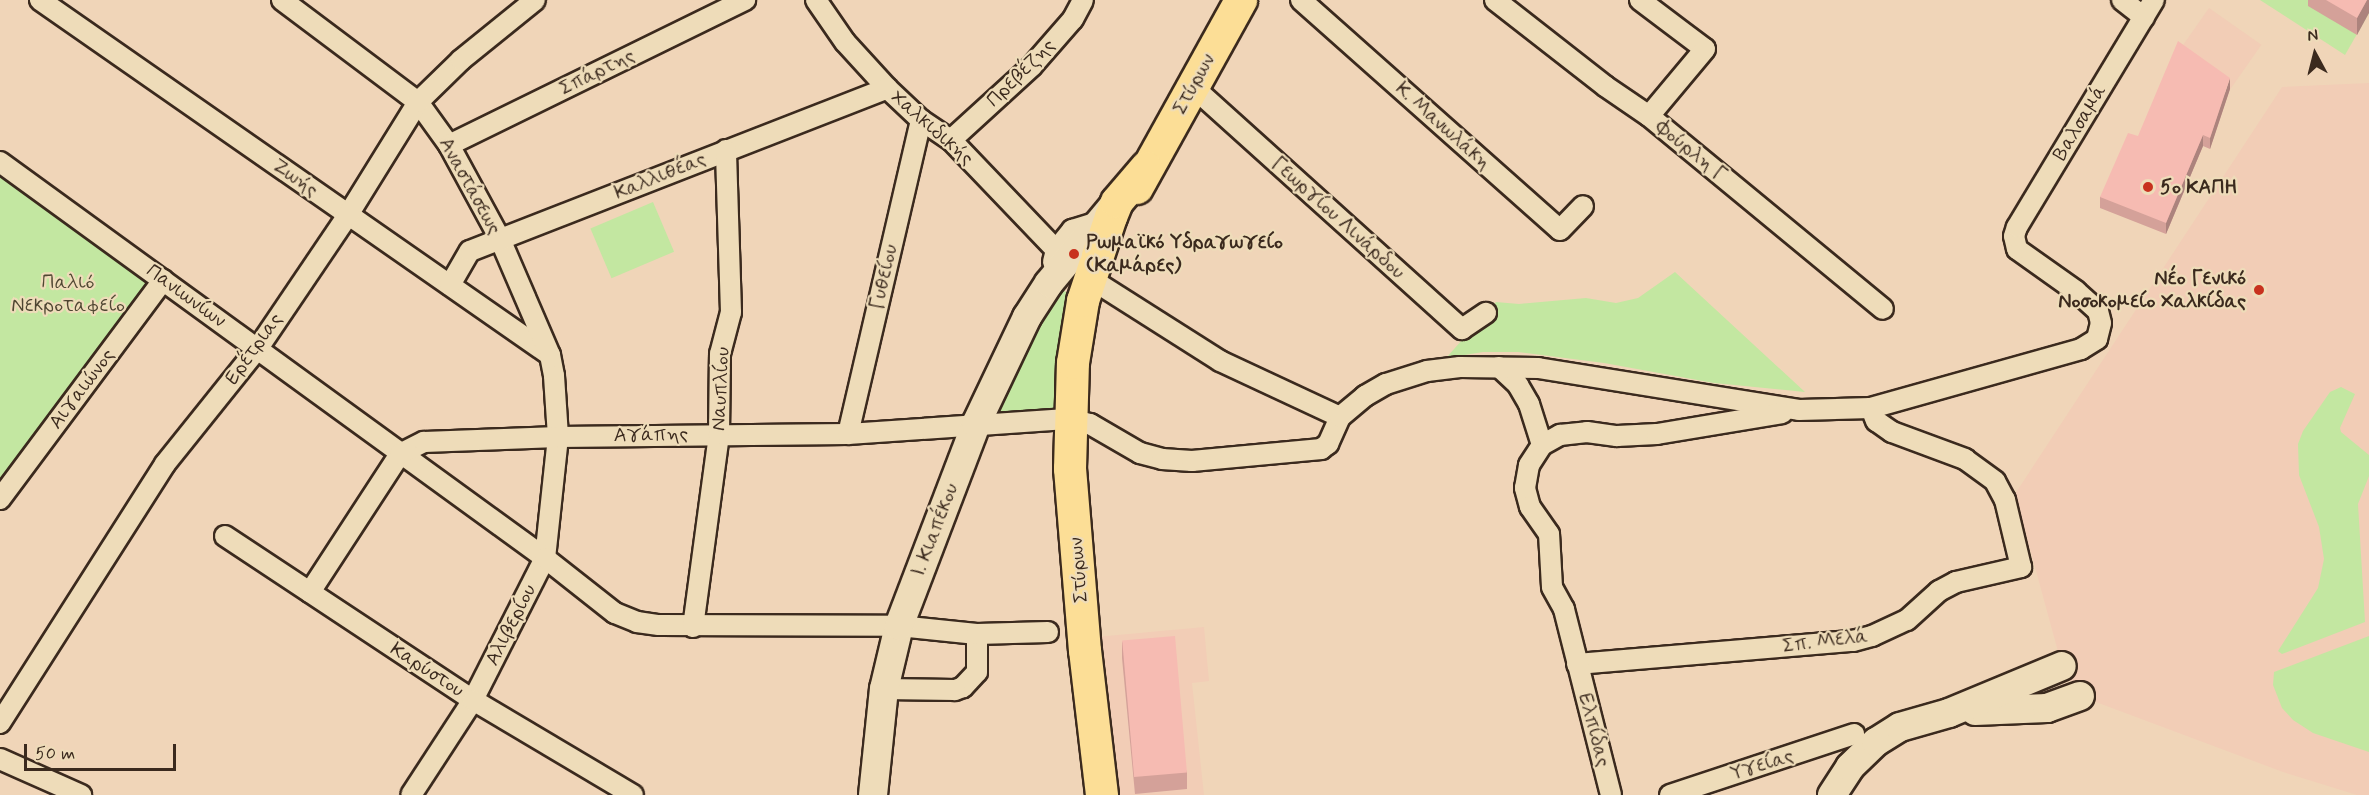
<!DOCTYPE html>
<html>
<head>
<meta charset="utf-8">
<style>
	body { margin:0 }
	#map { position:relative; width:2369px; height:795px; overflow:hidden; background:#f0d5b8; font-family:Mynerve,sans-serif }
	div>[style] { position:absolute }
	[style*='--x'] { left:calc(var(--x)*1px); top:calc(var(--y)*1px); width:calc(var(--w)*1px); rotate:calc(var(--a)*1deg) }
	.built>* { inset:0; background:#f2cdb6; transform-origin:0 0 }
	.green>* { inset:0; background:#c3e7a1; transform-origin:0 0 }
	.roads { filter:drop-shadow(2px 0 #3b2a1e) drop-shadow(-2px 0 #3b2a1e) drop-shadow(0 2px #3b2a1e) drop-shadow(0 -2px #3b2a1e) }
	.street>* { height:20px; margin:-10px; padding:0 10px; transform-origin:10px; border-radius:10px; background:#eedcb9 }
	.secondary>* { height:28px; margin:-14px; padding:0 14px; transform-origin:14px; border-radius:14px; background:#eedcb9 }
	.primary>* { height:32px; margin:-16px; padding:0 16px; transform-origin:16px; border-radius:16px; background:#fcde96 }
	.wall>* { inset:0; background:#d4a199 }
	.shaded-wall>* { inset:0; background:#ac837d }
	.building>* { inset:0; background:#f6bbb2; transform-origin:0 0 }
	.dots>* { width:16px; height:16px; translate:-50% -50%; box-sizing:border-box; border:3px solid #eedcb9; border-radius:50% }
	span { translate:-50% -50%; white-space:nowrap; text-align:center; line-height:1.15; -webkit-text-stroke:4.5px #eedcb9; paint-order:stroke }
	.street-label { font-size:20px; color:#3b2a1e }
	.poi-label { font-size:20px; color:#3b2a1e; font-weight:700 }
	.left { translate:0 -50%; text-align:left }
	.right { translate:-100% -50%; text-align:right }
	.park-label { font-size:20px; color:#4f4632 }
	.north { position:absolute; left:2285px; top:24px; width:60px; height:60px; -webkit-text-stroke:4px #eedcb9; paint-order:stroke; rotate:353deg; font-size:16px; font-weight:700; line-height:24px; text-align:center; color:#3b2a1e }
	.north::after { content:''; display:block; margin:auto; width:21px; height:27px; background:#3b2a1e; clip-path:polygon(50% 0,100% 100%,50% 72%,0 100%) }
	.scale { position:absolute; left:24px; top:744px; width:152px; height:27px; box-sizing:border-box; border:3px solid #3b2a1e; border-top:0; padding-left:8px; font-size:18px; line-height:21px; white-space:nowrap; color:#3b2a1e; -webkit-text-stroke:4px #eedcb9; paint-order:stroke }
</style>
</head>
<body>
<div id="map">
	<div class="built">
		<i style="left:2209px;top:8px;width:64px;height:54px;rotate:35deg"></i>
		<i style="clip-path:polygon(2369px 83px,2369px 795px,2357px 795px,2283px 772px,2080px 696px,2062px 666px,2015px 494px,2282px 87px)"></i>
		<i style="clip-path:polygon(1204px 627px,1209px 681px,1192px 683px,1204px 795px,1114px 795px,1096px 637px)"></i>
	</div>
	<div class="green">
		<i style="clip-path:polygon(2260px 0,2369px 0,2369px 13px,2345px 55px)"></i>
		<i style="clip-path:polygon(0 162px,163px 280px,0 499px)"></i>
		<i style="left:653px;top:202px;width:54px;height:68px;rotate:67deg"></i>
		<i style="clip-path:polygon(1675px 272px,1805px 392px,1714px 383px,1604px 363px,1518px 352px,1483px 352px,1446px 358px,1496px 302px,1519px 304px,1586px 298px,1616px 303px,1638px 298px)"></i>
		<i style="clip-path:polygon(1049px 283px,1083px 301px,1070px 419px,976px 424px)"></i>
		<i style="clip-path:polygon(2341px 387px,2355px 394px,2340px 428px,2341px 432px,2369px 455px,2369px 476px,2358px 504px,2365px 622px,2282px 654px,2278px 651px,2318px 588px,2324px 559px,2319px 527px,2299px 475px,2298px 444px,2303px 431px,2330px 392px)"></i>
		<i style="clip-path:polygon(2369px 636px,2369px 752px,2313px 733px,2293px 720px,2282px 708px,2273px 685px,2274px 672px)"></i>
	</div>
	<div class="roads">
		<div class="street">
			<i style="--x:40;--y:0;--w:621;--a:34.84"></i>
			<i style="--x:282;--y:0;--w:170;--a:36.9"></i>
			<i style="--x:418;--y:102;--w:53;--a:54.2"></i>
			<i style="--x:449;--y:145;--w:107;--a:61.5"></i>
			<i style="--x:500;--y:239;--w:126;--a:66.7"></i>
			<i style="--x:550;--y:355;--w:21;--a:79"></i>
			<i style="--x:554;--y:376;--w:61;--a:86.2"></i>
			<i style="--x:558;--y:437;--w:122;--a:96.1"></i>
			<i style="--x:545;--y:558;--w:159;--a:116.9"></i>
			<i style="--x:473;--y:700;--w:113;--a:123.1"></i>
			<i style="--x:816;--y:0;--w:51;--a:55.4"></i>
			<i style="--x:845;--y:42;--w:62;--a:47.6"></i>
			<i style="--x:887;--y:88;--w:47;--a:43.3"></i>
			<i style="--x:921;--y:120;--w:36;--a:34"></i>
			<i style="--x:951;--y:140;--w:152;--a:46.3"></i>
			<i style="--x:1301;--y:0;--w:346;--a:41.6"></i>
			<i style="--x:1560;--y:230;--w:33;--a:-46"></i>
			<i style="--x:1495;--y:0;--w:140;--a:38"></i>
			<i style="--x:1605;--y:86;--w:53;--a:34.3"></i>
			<i style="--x:1649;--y:116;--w:303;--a:39.5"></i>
			<i style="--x:1640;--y:0;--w:81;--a:37"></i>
			<i style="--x:1705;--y:49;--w:87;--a:129.9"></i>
			<i style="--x:2122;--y:0;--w:28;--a:38"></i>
			<i style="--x:1193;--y:87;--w:362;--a:42"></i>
			<i style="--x:1462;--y:329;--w:29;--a:-34"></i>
			<i style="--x:951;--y:140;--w:110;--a:-42.4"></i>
			<i style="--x:1032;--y:66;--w:62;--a:-48.9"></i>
			<i style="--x:1073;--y:19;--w:21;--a:-62"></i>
			<i style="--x:449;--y:145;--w:330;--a:-26.1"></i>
			<i style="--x:0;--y:162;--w:674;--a:36"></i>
			<i style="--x:545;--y:558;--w:89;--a:38.2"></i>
			<i style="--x:615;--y:613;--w:24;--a:22"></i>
			<i style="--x:637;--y:622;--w:22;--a:8"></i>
			<i style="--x:659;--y:625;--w:240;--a:0.2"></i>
			<i style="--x:899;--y:626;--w:78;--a:5.9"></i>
			<i style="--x:977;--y:634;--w:38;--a:90"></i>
			<i style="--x:977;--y:672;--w:21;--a:133"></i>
			<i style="--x:963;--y:687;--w:9;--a:159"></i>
			<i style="--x:955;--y:690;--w:71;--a:-179.2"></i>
			<i style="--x:1053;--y:262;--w:12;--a:-76"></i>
			<i style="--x:1056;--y:250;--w:26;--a:-51"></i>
			<i style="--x:1072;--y:230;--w:27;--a:-17"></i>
			<i style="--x:450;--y:285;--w:39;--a:-60"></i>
			<i style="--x:470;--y:251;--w:448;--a:-21.3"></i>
			<i style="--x:1102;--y:286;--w:140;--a:32.4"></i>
			<i style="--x:1220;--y:361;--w:132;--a:25"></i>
			<i style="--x:1499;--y:367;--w:26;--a:43"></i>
			<i style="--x:1518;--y:385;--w:22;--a:60"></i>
			<i style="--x:1529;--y:404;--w:43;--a:72.4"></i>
			<i style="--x:848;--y:434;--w:322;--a:-76.9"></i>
			<i style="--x:0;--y:499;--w:273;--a:-53.3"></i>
			<i style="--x:225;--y:536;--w:297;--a:33.5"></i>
			<i style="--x:473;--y:700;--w:186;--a:30.7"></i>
			<i style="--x:310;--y:592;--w:165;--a:-56.9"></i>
			<i style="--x:400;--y:454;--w:27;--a:-27"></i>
			<i style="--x:424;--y:442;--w:134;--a:-2.1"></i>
			<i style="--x:558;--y:437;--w:290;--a:-0.6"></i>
			<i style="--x:848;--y:434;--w:223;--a:-3.9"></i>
			<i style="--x:1070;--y:419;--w:21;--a:14"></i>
			<i style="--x:1090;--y:424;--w:58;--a:30.1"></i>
			<i style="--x:1140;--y:453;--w:23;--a:15"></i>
			<i style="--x:1162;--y:459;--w:30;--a:4"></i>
			<i style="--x:1192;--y:461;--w:130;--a:-5.3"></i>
			<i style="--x:1321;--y:449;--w:9;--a:-36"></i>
			<i style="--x:1328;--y:444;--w:30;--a:-66"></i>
			<i style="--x:1340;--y:417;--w:33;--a:-40"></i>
			<i style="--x:1365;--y:396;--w:24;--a:-30"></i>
			<i style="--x:1386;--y:384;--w:43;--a:-17.6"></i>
			<i style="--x:1427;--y:371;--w:33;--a:-7"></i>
			<i style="--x:1460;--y:367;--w:78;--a:0.7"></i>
			<i style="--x:1538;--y:368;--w:264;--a:9.1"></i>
			<i style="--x:1799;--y:410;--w:72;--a:-1.6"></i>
			<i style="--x:1871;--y:408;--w:218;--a:-15.7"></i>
			<i style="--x:2081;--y:349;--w:19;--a:-32"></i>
			<i style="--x:2097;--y:339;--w:16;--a:-76"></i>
			<i style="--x:2101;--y:323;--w:12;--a:-104"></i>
			<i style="--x:2098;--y:311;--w:30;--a:-138"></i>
			<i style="--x:2076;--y:291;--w:72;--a:-144.6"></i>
			<i style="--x:2017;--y:249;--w:13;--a:-103"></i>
			<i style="--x:2014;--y:236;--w:9;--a:-72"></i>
			<i style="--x:2017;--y:227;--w:265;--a:-58.9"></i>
			<i style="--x:693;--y:627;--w:195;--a:-82.3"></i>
			<i style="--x:719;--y:434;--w:80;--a:-89.3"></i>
			<i style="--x:720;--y:354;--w:43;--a:-75.3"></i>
			<i style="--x:731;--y:312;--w:162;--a:-91.8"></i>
			<i style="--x:977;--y:634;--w:71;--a:-1.6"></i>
			<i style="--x:1577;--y:664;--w:277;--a:-4.8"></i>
			<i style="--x:1853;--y:641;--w:20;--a:-15"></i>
			<i style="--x:1872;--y:636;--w:38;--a:-25"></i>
			<i style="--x:1907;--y:620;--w:43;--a:-42.2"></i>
			<i style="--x:1939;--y:591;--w:19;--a:-28"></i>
			<i style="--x:1956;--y:582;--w:67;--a:-13"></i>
			<i style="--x:2021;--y:567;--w:69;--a:-103.4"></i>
			<i style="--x:2005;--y:500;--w:21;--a:-118"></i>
			<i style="--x:1995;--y:481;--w:37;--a:-144"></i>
			<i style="--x:1965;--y:459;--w:78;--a:-159.7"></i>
			<i style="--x:1892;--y:432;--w:19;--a:-145"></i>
			<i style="--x:1876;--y:421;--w:14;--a:-111"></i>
			<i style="--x:0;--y:723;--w:307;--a:-57.5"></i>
			<i style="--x:165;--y:464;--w:149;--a:-51.3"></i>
			<i style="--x:258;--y:348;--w:161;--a:-55.9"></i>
			<i style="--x:348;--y:215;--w:133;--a:-58.2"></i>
			<i style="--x:418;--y:102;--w:60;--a:-44.3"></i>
			<i style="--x:461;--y:60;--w:95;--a:-39"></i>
			<i style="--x:0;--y:759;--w:89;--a:24"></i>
			<i style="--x:1611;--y:795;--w:192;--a:-104.2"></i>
			<i style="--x:1564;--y:609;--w:25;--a:-119"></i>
			<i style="--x:1552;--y:587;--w:53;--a:-93.2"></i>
			<i style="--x:1549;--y:534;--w:33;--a:-125"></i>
			<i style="--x:1530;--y:507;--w:20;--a:-105"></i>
			<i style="--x:1525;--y:488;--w:23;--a:-80"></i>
			<i style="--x:1529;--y:465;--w:24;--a:-57"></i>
			<i style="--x:1542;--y:445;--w:21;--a:-29"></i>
			<i style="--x:1560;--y:435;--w:27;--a:-6"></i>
			<i style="--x:1587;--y:432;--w:30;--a:8"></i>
			<i style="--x:1617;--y:436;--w:40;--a:-2.9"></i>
			<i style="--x:1657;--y:434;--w:127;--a:-9.5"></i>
			<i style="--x:1670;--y:795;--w:194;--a:-18.3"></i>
		</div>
		<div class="secondary">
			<i style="--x:1975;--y:711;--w:72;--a:-2.4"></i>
			<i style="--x:2047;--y:708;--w:35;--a:-20"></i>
			<i style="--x:873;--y:795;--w:107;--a:-84.1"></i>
			<i style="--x:884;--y:689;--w:65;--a:-76.6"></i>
			<i style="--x:899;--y:626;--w:216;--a:-69.1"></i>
			<i style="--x:976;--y:424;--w:119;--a:-64.5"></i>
			<i style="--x:1027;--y:317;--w:40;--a:-57.1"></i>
			<i style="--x:1049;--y:283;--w:102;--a:-50.2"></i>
			<i style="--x:1832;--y:795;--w:33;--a:-57"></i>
			<i style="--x:1850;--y:767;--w:36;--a:-44"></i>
			<i style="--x:1876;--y:742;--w:28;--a:-32"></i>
			<i style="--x:1900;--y:727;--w:51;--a:-15.9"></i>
			<i style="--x:1949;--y:713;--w:122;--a:-22.6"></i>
		</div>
		<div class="primary">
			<i style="--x:1137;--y:188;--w:215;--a:-61"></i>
			<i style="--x:1102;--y:795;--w:145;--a:-96.7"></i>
			<i style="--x:1085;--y:651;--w:183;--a:-94.7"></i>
			<i style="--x:1070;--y:469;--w:106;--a:-88.4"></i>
			<i style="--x:1073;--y:363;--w:63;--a:-80.8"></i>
			<i style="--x:1083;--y:301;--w:89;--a:-71.6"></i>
			<i style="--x:1111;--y:217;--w:16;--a:-68"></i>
			<i style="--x:1117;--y:202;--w:45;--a:-49.5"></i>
		</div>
	</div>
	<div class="wall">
		<i style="clip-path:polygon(2308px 0,2369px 0,2357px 35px,2308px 6px)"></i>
		<i style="clip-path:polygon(2230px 89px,2210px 149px,2203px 146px,2166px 234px,2100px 208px,2100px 197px)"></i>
		<i style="clip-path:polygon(1122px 641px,1187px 772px,1187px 789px,1135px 794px,1122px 658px)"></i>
	</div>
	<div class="shaded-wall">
		<i style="clip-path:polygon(2367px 0,2369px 0,2369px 13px,2357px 35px,2357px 18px)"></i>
		<i style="clip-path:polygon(2230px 78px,2230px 89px,2210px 149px,2210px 138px)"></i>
		<i style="clip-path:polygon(2203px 135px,2203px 146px,2166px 234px,2166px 223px)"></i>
	</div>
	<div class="building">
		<i style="clip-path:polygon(2326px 0,2367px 0,2357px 18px)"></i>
		<i style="clip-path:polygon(2178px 41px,2230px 78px,2210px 138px,2203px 135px,2166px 223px,2100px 197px,2128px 133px,2138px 136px)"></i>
		<i style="left:1175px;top:636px;width:137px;height:53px;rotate:85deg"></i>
	</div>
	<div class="dots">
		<i style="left:2148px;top:187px;background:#c8321e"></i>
		<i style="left:1074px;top:254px;background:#c8321e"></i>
		<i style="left:2259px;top:290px;background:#c8321e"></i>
	</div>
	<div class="street-label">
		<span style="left:597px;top:72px;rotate:-26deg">Σπάρτης</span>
		<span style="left:1021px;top:73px;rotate:-45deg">Πρεβέζης</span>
		<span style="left:1194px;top:84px;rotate:-61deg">Στύρων</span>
		<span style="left:2080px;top:123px;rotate:-59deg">Βαλσαμά</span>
		<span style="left:1443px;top:126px;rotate:42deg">Κ. Μανωλάκη</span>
		<span style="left:932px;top:128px;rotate:41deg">Χαλκιδικής</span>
		<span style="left:1691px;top:151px;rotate:39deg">Φούρλη Γ</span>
		<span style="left:660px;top:176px;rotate:-22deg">Καλλιθέας</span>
		<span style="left:295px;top:178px;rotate:35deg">Ζωής</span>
		<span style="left:470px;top:186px;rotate:61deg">Αναστάσεως</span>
		<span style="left:1338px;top:218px;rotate:42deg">Γεωργίου Λινάρδου</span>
		<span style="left:884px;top:277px;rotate:-77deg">Γυθείου</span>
		<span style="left:186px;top:296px;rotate:36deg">Πανιωνίων</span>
		<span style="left:254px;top:349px;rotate:-54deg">Ερέτριας</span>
		<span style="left:82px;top:389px;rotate:-53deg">Αιγαιώνος</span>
		<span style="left:721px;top:389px;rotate:-87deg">Ναυπλίου</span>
		<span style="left:651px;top:435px;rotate:-1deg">Αγάπης</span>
		<span style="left:935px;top:530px;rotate:-69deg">Ι. Κιαπέκου</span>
		<span style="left:1079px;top:570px;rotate:-95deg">Στύρων</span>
		<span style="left:511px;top:625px;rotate:-63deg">Αλιβερίου</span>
		<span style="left:1825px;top:641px;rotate:-7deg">Σπ. Μελά</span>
		<span style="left:427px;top:670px;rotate:33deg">Καρύστου</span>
		<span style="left:1594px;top:730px;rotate:75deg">Ελπίδας</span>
		<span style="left:1762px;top:765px;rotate:-18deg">Υγείας</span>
	</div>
	<div class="poi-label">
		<span class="left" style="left:2160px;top:187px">5ο ΚΑΠΗ</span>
		<span class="left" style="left:1086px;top:254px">Ρωμαϊκό Υδραγωγείο<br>(Καμάρες)</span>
		<span class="right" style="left:2246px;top:290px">Νέο Γενικό<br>Νοσοκομείο Χαλκίδας</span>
	</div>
	<div class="park-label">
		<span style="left:68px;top:294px">Παλιό<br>Νεκροταφείο</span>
	</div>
	<div class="north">N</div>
	<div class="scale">50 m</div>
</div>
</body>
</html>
